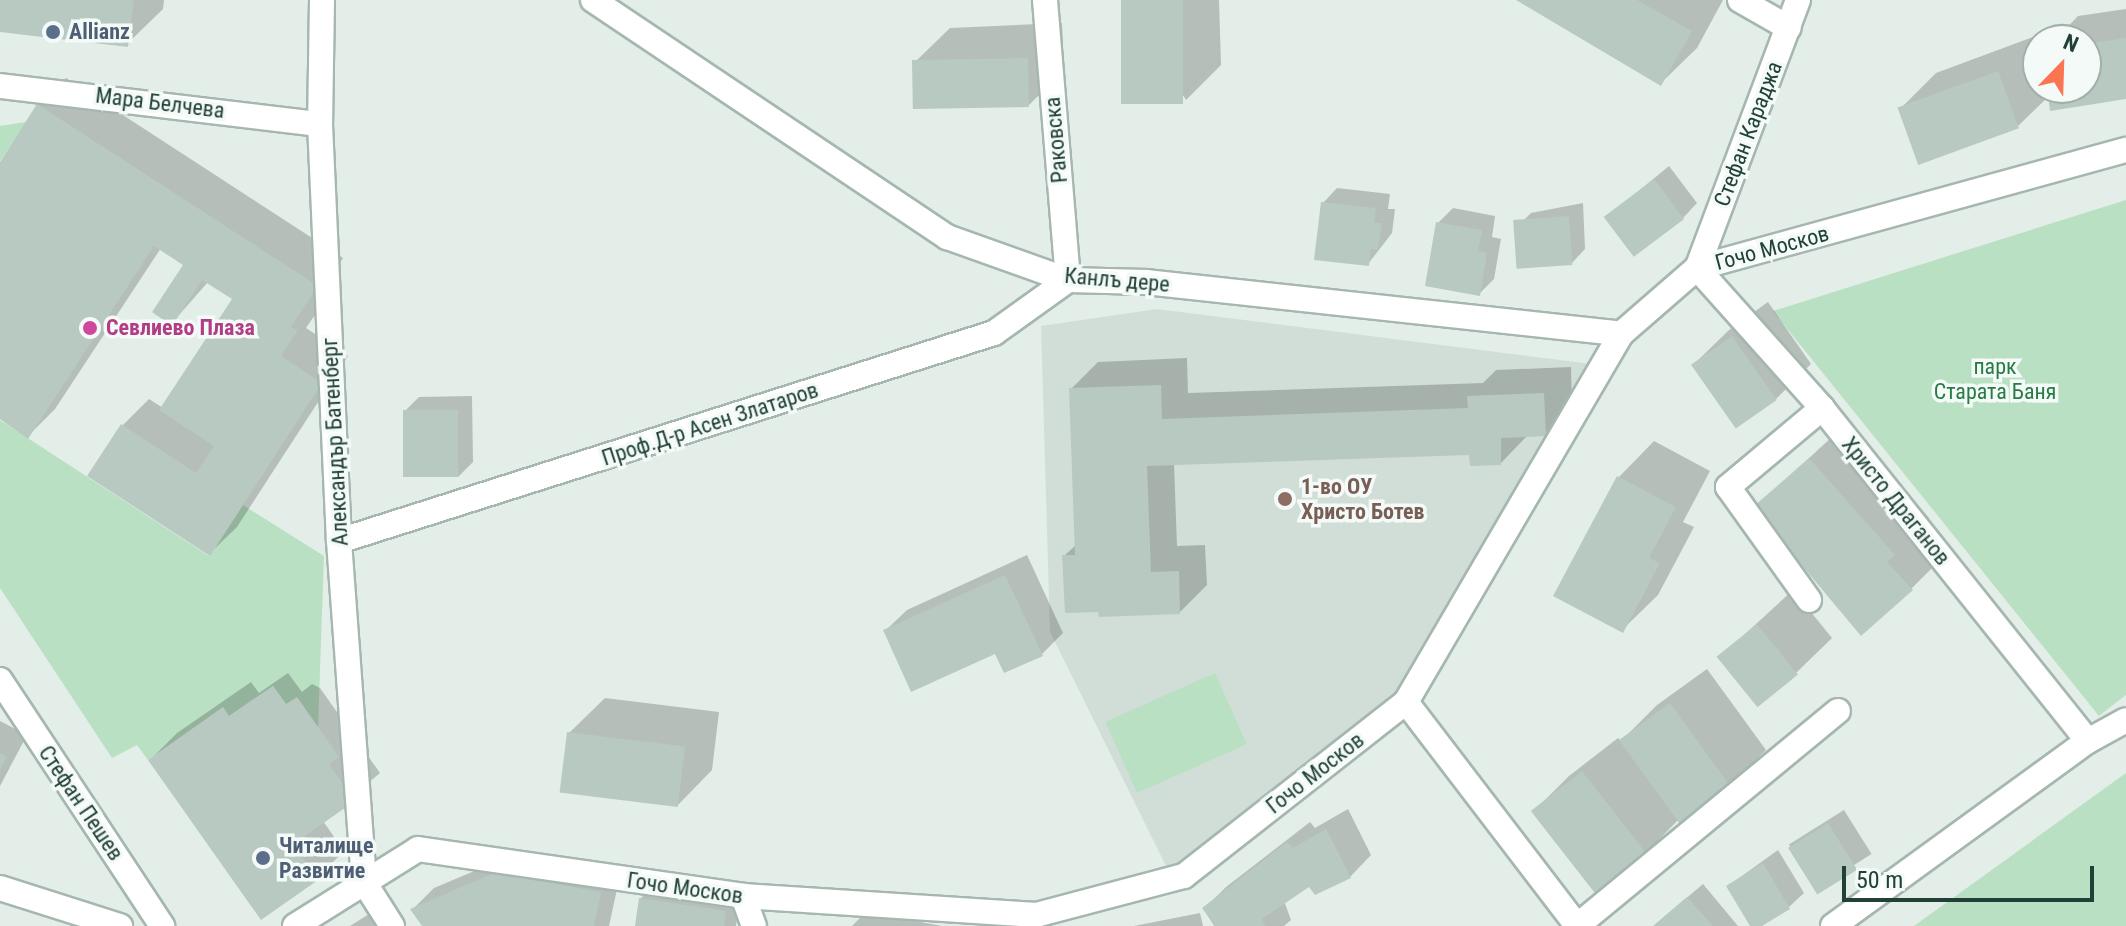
<!DOCTYPE html>
<html>
<head>
<meta charset="utf-8">
<style>
	body { margin:0 }
	#map { position:relative; width:2126px; height:926px; overflow:hidden; background:#e3eee8; font-family:"Roboto Condensed",sans-serif }
	div>[style] { position:absolute }
	[style*='--x'] { left:calc(var(--x)*1px); top:calc(var(--y)*1px); width:calc(var(--w)*1px); rotate:calc(var(--a)*1deg) }
	.built>* { inset:0; background:#d1ded7 }
	.green>* { inset:0; background:#bae0c3; transform-origin:0 0 }
	.shadow>* { inset:0; background:#0003; transform-origin:0 0 }
	.building>* { inset:0; background:#b8c9c1; transform-origin:0 0 }
	.roads { filter:drop-shadow(2px 0 #a5b7af) drop-shadow(-2px 0 #a5b7af) drop-shadow(0 2px #a5b7af) drop-shadow(0 -2px #a5b7af) }
	.minor>* { height:24px; margin:-12px; padding:0 12px; transform-origin:12px; border-radius:12px; background:#fff }
	.dots>* { width:22px; height:22px; translate:-50% -50%; box-sizing:border-box; border:4px solid #f4faf7; border-radius:50% }
	span { translate:-50% -50%; white-space:nowrap; text-align:center; line-height:1.15; -webkit-text-stroke:7px #f4faf7; paint-order:stroke }
	.service-label { font-size:22px; color:#4e5e75; font-weight:700 }
	.left { translate:0 -50%; text-align:left }
	.street-label { font-size:22px; color:#214137 }
	.hotel-label { font-size:22px; color:#b23c85; font-weight:700 }
	.park-label { font-size:22px; color:#287b45 }
	.education-label { font-size:22px; color:#785e54; font-weight:700 }
	.north { position:absolute; left:2022px; top:24px; width:80px; height:80px; box-sizing:border-box; background:#f4faf7; border:2px solid #a0b0aa; border-radius:50%; rotate:23deg; font-size:22px; font-weight:700; line-height:32px; text-align:center; color:#214137 }
	.north::after { content:''; display:block; margin:auto; width:28px; height:36px; background:#fc7552; clip-path:polygon(50% 0,100% 100%,50% 72%,0 100%) }
	.scale { position:absolute; left:1842px; top:866px; width:252px; height:36px; box-sizing:border-box; border:4px solid #214137; border-top:0; padding-left:10px; font-size:24px; line-height:28px; white-space:nowrap; color:#214137; -webkit-text-stroke:6px #f4faf7; paint-order:stroke }
</style>
</head>
<body>
<div id="map">
	<div class="built">
		<i style="clip-path:polygon(1157px 309px,1600px 365px,1407px 705px,1172px 878px,1050px 632px,1041px 326px)"></i>
	</div>
	<div class="green">
		<i style="clip-path:polygon(26px 122px,0 161px,0 162px,0 126px)"></i>
		<i style="clip-path:polygon(2126px 200px,2126px 695px,2099px 716px,1773px 311px)"></i>
		<i style="clip-path:polygon(0 420px,209px 556px,243px 505px,324px 556px,318px 727px,286px 704px,273px 686px,229px 716px,223px 708px,148px 760px,137px 745px,112px 758px,0 588px)"></i>
		<i style="left:1215px;top:673px;width:78px;height:120px;rotate:66deg"></i>
		<i style="clip-path:polygon(2126px 773px,2126px 926px,1914px 926px)"></i>
	</div>
	<div class="shadow">
		<i style="clip-path:polygon(0 0,164px 0,163px 9px,127px 44px,0 30px)"></i>
		<i style="clip-path:polygon(1123px 0,1219px 0,1221px 65px,1186px 100px)"></i>
		<i style="clip-path:polygon(1519px 0,1723px 0,1697px 48px,1661px 83px)"></i>
		<i style="clip-path:polygon(2126px 9px,2126px 97px,2050px 95px,2018px 126px,1900px 109px,1936px 73px,2033px 37px,2038px 88px,2086px 88px,2086px 40px,2055px 40px,2078px 16px)"></i>
		<i style="clip-path:polygon(1062px 23px,1064px 70px,1029px 105px,914px 63px,950px 28px)"></i>
		<i style="clip-path:polygon(66px 78px,343px 258px,317px 299px,323px 303px,306px 328px,348px 356px,237px 527px,209px 554px,122px 426px,149px 399px,163px 408px,234px 299px,208px 282px,172px 323px,186px 264px,161px 248px,55px 409px,28px 436px,0 418px,0 165px,39px 105px)"></i>
		<i style="clip-path:polygon(1669px 166px,1697px 203px,1683px 218px,1607px 217px)"></i>
		<i style="clip-path:polygon(1337px 188px,1390px 194px,1388px 209px,1395px 209px,1392px 233px,1368px 264px,1323px 203px)"></i>
		<i style="clip-path:polygon(1583px 203px,1585px 249px,1571px 264px,1516px 228px,1531px 213px)"></i>
		<i style="clip-path:polygon(1453px 208px,1495px 216px,1492px 237px,1501px 239px,1494px 279px,1479px 294px,1438px 223px)"></i>
		<i style="clip-path:polygon(1768px 302px,1811px 364px,1776px 399px,1693px 365px,1729px 330px)"></i>
		<i style="clip-path:polygon(1187px 358px,1188px 393px,1483px 383px,1496px 370px,1571px 367px,1572px 406px,1545px 434px,1529px 434px,1501px 463px,1471px 453px,1174px 463px,1177px 546px,1205px 545px,1207px 585px,1180px 612px,1064px 556px,1077px 544px,1071px 389px,1098px 362px)"></i>
		<i style="clip-path:polygon(472px 396px,473px 462px,458px 477px,405px 411px,419px 397px)"></i>
		<i style="clip-path:polygon(1846px 424px,1929px 518px,1922px 525px,1947px 553px,1911px 589px,1756px 507px)"></i>
		<i style="clip-path:polygon(1654px 441px,1710px 471px,1683px 522px,1694px 527px,1658px 595px,1622px 630px,1556px 595px,1619px 477px)"></i>
		<i style="clip-path:polygon(1027px 555px,1063px 633px,1042px 654px,885px 631px,907px 610px)"></i>
		<i style="clip-path:polygon(1793px 590px,1832px 638px,1796px 673px,1720px 657px)"></i>
		<i style="clip-path:polygon(1707px 669px,1766px 750px,1731px 785px,1679px 819px,1646px 853px,1533px 812px,1569px 776px,1618px 738px,1621px 741px,1657px 705px)"></i>
		<i style="clip-path:polygon(288px 673px,302px 692px,312px 684px,320px 688px,380px 773px,323px 821px,344px 851px,317px 878px,261px 917px,150px 760px,177px 733px,251px 682px,259px 693px)"></i>
		<i style="clip-path:polygon(605px 698px,719px 712px,712px 770px,677px 806px,569px 733px)"></i>
		<i style="clip-path:polygon(0 721px,27px 735px,0 786px)"></i>
		<i style="clip-path:polygon(1348px 809px,1371px 855px,1350px 877px,1309px 884px,1284px 901px,1291px 920px,1284px 926px,1214px 926px,1204px 909px,1226px 887px,1310px 822px,1315px 828px)"></i>
		<i style="left:1844px;top:810px;width:52px;height:65px;rotate:58deg"></i>
		<i style="clip-path:polygon(1778px 850px,1804px 893px,1789px 907px,1752px 926px,1728px 886px)"></i>
		<i style="clip-path:polygon(517px 853px,621px 871px,609px 926px,425px 926px,413px 909px,434px 888px)"></i>
		<i style="clip-path:polygon(1703px 884px,1738px 926px,1654px 926px,1656px 924px)"></i>
		<i style="clip-path:polygon(655px 885px,740px 897px,736px 926px,637px 926px,640px 899px)"></i>
		<i style="clip-path:polygon(385px 904px,393px 926px,350px 926px)"></i>
		<i style="clip-path:polygon(866px 912px,942px 926px,852px 926px)"></i>
		<i style="clip-path:polygon(1200px 913px,1203px 926px,1134px 926px)"></i>
	</div>
	<div class="building">
		<i style="clip-path:polygon(0 0,134px 0,128px 47px,0 32px)"></i>
		<i style="left:1121px;top:0;width:62px;height:104px"></i>
		<i style="clip-path:polygon(1516px 0,1637px 0,1692px 31px,1661px 86px)"></i>
		<i style="clip-path:polygon(2126px 38px,2126px 99px,2050px 111px,2047px 88px,2086px 88px,2086px 44px)"></i>
		<i style="left:1028px;top:58px;width:49px;height:116px;rotate:89deg"></i>
		<i style="left:1998px;top:71px;width:61px;height:107px;rotate:70deg"></i>
		<i style="clip-path:polygon(37px 104px,318px 286px,291px 327px,298px 330px,281px 356px,322px 383px,210px 556px,87px 476px,121px 424px,196px 473px,214px 446px,159px 410px,232px 299px,202px 280px,172px 326px,152px 312px,183px 265px,154px 246px,28px 439px,0 419px,0 162px)"></i>
		<i style="left:1654px;top:179px;width:50px;height:63px;rotate:53deg"></i>
		<i style="clip-path:polygon(1321px 202px,1376px 208px,1374px 223px,1382px 223px,1378px 250px,1371px 249px,1369px 266px,1314px 260px)"></i>
		<i style="left:1569px;top:216px;width:49px;height:56px;rotate:86deg"></i>
		<i style="clip-path:polygon(1436px 222px,1482px 230px,1478px 251px,1487px 253px,1480px 296px,1425px 286px)"></i>
		<i style="left:1732px;top:336px;width:78px;height:50px;rotate:55deg"></i>
		<i style="clip-path:polygon(1161px 385px,1162px 419px,1468px 408px,1467px 396px,1544px 393px,1546px 436px,1501px 438px,1501px 465px,1470px 466px,1469px 455px,1147px 466px,1151px 572px,1179px 571px,1180px 614px,1099px 617px,1098px 612px,1065px 613px,1062px 555px,1075px 555px,1069px 388px)"></i>
		<i style="left:403px;top:410px;width:55px;height:67px"></i>
		<i style="clip-path:polygon(1809px 458px,1895px 555px,1887px 562px,1913px 590px,1861px 636px,1753px 507px)"></i>
		<i style="clip-path:polygon(1617px 476px,1676px 507px,1649px 558px,1660px 563px,1623px 633px,1553px 596px)"></i>
		<i style="clip-path:polygon(1005px 575px,1043px 656px,1004px 673px,995px 654px,911px 692px,883px 630px)"></i>
		<i style="left:1757px;top:624px;width:65px;height:52px;rotate:51deg"></i>
		<i style="clip-path:polygon(273px 686px,286px 704px,297px 697px,339px 757px,329px 764px,355px 801px,293px 844px,318px 880px,261px 920px,148px 760px,223px 707px,229px 716px)"></i>
		<i style="left:1670px;top:703px;width:104px;height:63px;rotate:54deg"></i>
		<i style="left:567px;top:732px;width:119px;height:61px;rotate:7deg"></i>
		<i style="clip-path:polygon(0 753px,7px 757px,0 770px)"></i>
		<i style="left:1582px;top:771px;width:105px;height:65px;rotate:52deg"></i>
		<i style="left:1828px;top:823px;width:55px;height:47px;rotate:58deg"></i>
		<i style="clip-path:polygon(1326px 829px,1351px 878px,1315px 895px,1309px 887px,1262px 919px,1265px 926px,1215px 926px,1202px 908px,1287px 842px,1293px 848px)"></i>
		<i style="clip-path:polygon(1763px 863px,1790px 909px,1762px 926px,1750px 926px,1726px 886px)"></i>
		<i style="clip-path:polygon(494px 873px,601px 892px,594px 926px,422px 926px,410px 909px)"></i>
		<i style="clip-path:polygon(1687px 897px,1713px 926px,1653px 926px)"></i>
		<i style="clip-path:polygon(639px 898px,726px 911px,724px 926px,635px 926px)"></i>
	</div>
	<div class="roads">
		<div class="minor">
			<i style="--x:322;--y:0;--w:124;--a:90.9"></i>
			<i style="--x:320;--y:124;--w:417;--a:87.4"></i>
			<i style="--x:339;--y:541;--w:342;--a:85.8"></i>
			<i style="--x:364;--y:882;--w:52;--a:57.5"></i>
			<i style="--x:593;--y:0;--w:426;--a:33.8"></i>
			<i style="--x:947;--y:237;--w:128;--a:19.6"></i>
			<i style="--x:1068;--y:280;--w:78;--a:1.5"></i>
			<i style="--x:1146;--y:282;--w:478;--a:6.2"></i>
			<i style="--x:1740;--y:0;--w:56;--a:29.7"></i>
			<i style="--x:1798;--y:0;--w:286;--a:110.6"></i>
			<i style="--x:1697;--y:268;--w:188;--a:48.2"></i>
			<i style="--x:1822;--y:408;--w:426;--a:51.4"></i>
			<i style="--x:0;--y:86;--w:322;--a:6.8"></i>
			<i style="--x:339;--y:541;--w:687;--a:-17.62"></i>
			<i style="--x:994;--y:333;--w:91;--a:-35.6"></i>
			<i style="--x:1068;--y:280;--w:281;--a:-94.7"></i>
			<i style="--x:1809;--y:600;--w:139;--a:-125.6"></i>
			<i style="--x:1728;--y:487;--w:123;--a:-40"></i>
			<i style="--x:0;--y:680;--w:295;--a:56.6"></i>
			<i style="--x:1406;--y:702;--w:282;--a:52.6"></i>
			<i style="--x:0;--y:888;--w:126;--a:17.6"></i>
			<i style="--x:743;--y:896;--w:32;--a:70"></i>
			<i style="--x:295;--y:926;--w:145;--a:-32"></i>
			<i style="--x:418;--y:849;--w:328;--a:8.2"></i>
			<i style="--x:743;--y:896;--w:294;--a:3.7"></i>
			<i style="--x:1036;--y:915;--w:153;--a:-14.8"></i>
			<i style="--x:1184;--y:876;--w:282;--a:-38.1"></i>
			<i style="--x:1406;--y:702;--w:426;--a:-59.7"></i>
			<i style="--x:1621;--y:334;--w:101;--a:-41"></i>
			<i style="--x:1697;--y:268;--w:445;--a:-15.4"></i>
			<i style="--x:1577;--y:926;--w:338;--a:-39.5"></i>
			<i style="--x:1833;--y:926;--w:315;--a:-36"></i>
			<i style="--x:2088;--y:741;--w:43;--a:-28.9"></i>
		</div>
	</div>
	<div class="dots">
		<i style="left:53px;top:32px;background:#5c6f8a"></i>
		<i style="left:90px;top:328px;background:#d1479c"></i>
		<i style="left:1285px;top:499px;background:#8d6e63"></i>
		<i style="left:263px;top:858px;background:#5c6f8a"></i>
	</div>
	<div class="service-label">
		<span class="left" style="left:69px;top:32px">Allianz</span>
		<span class="left" style="left:279px;top:858px">Читалище<br>Развитие</span>
	</div>
	<div class="street-label">
		<span style="left:160px;top:103px;rotate:7deg">Мара Белчева</span>
		<span style="left:1748px;top:134px;rotate:-69deg">Стефан Караджа</span>
		<span style="left:1056px;top:140px;rotate:-95deg">Раковска</span>
		<span style="left:1772px;top:248px;rotate:-15deg">Гочо Москов</span>
		<span style="left:1117px;top:280px;rotate:5deg">Канлъ дере</span>
		<span style="left:710px;top:424px;rotate:-18deg">Проф.Д-р Асен Златаров</span>
		<span style="left:335px;top:442px;rotate:-93deg">Александър Батенберг</span>
		<span style="left:1896px;top:501px;rotate:51deg">Христо Драганов</span>
		<span style="left:1315px;top:773px;rotate:-38deg">Гочо Москов</span>
		<span style="left:81px;top:803px;rotate:56deg">Стефан Пешев</span>
		<span style="left:685px;top:888px;rotate:8deg">Гочо Москов</span>
	</div>
	<div class="hotel-label">
		<span class="left" style="left:106px;top:328px">Севлиево Плаза</span>
	</div>
	<div class="park-label">
		<span style="left:1995px;top:379px">парк<br>Старата Баня</span>
	</div>
	<div class="education-label">
		<span class="left" style="left:1301px;top:499px">1-во ОУ<br>Христо Ботев</span>
	</div>
	<div class="north">N</div>
	<div class="scale">50 m</div>
</div>
</body>
</html>
